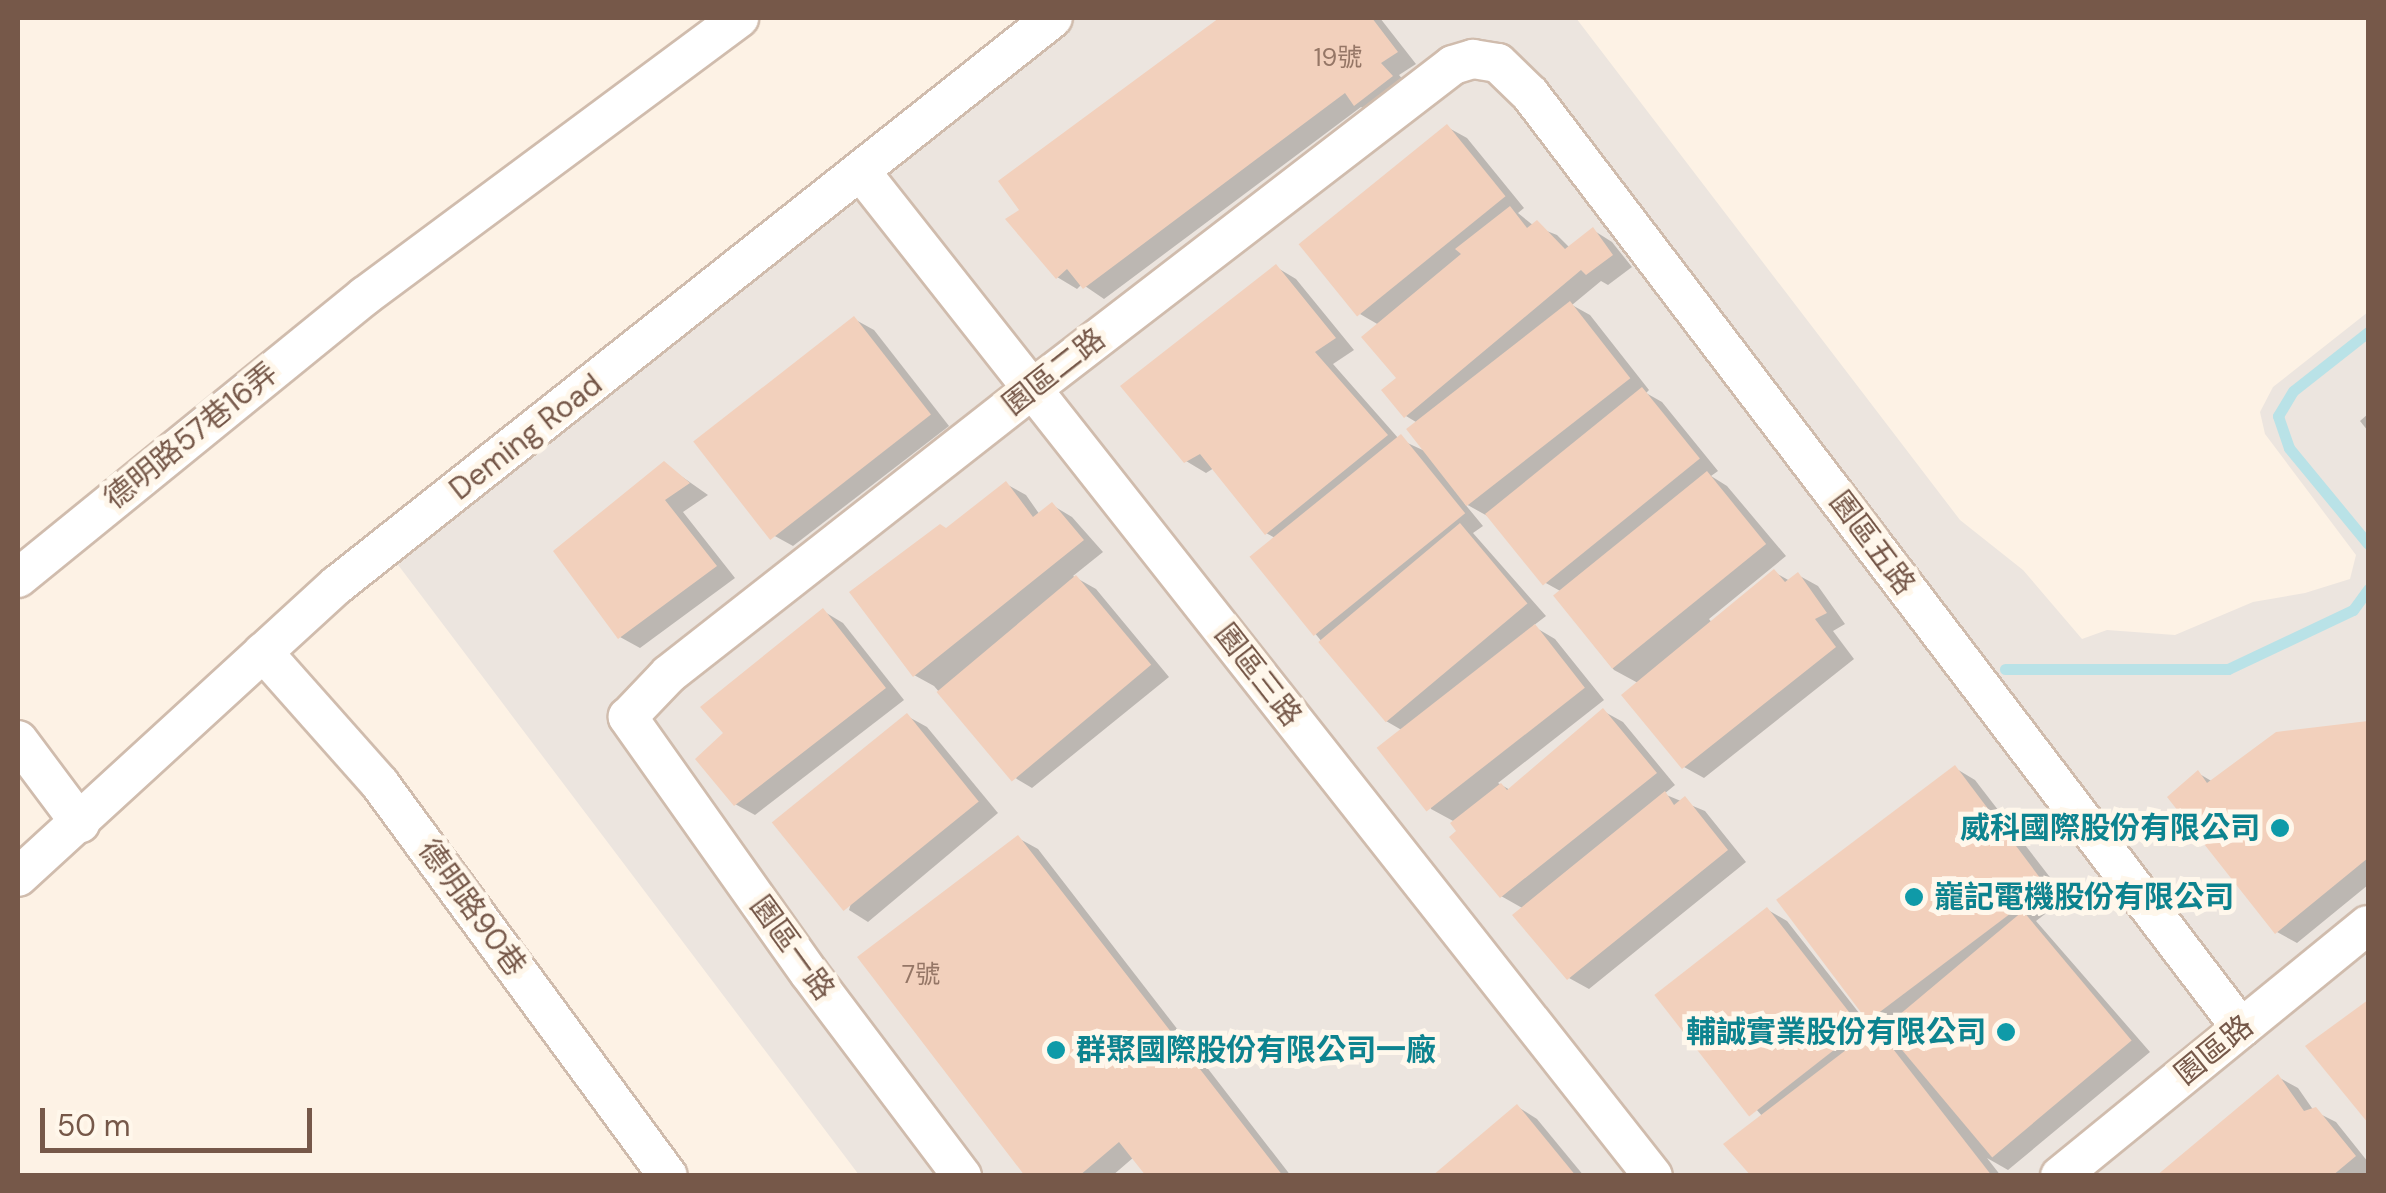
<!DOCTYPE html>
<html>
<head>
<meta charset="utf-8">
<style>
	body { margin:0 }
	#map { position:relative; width:2386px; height:1193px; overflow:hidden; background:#fdf2e5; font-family:"DM Sans","Noto Sans TC",sans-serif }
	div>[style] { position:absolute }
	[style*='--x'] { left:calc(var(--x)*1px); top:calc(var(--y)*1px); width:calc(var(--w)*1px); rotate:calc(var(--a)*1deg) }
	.industrial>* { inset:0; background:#ece5df }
	.shadow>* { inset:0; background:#0003 }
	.stream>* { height:11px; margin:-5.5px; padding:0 5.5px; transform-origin:5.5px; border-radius:5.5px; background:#b9e2e7 }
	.building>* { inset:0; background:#f2d0bc; transform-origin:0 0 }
	.roads { filter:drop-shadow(2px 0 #d0bcad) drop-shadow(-2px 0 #d0bcad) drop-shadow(0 2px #d0bcad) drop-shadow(0 -2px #d0bcad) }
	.minor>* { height:38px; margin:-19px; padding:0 19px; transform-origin:19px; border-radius:19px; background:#fff }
	.dots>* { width:28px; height:28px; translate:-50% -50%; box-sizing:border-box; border:5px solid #fff7eb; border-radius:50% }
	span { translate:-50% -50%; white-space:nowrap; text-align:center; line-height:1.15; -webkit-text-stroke:10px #fff7eb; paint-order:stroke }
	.number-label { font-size:25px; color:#957666 }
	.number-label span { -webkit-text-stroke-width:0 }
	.street-label { font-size:30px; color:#765849 }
	.culture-label { font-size:30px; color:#0d838f; font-weight:700 }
	.right { translate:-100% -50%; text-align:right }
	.left { translate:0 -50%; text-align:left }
	.frame { position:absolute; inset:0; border:20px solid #765849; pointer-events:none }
	.scale { position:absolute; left:40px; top:1108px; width:272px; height:45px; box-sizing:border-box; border:5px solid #765849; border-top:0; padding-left:12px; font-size:30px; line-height:35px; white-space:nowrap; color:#765849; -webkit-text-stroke:8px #fff7eb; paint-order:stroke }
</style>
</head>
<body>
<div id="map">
	<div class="industrial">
		<i style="clip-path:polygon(1030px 18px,1576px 18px,1960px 520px,2023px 570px,2082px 639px,2107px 630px,2175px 635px,2253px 602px,2305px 593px,2350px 579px,2356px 555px,2265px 434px,2260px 412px,2273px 387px,2368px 312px,2368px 1175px,859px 1175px,380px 541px)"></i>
	</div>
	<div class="shadow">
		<i style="clip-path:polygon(1223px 18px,1380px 18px,1416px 64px,1399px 75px,1411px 89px,1376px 115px,1361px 107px,1104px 299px,1082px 284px,1077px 289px,1057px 277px,1023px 211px,1001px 181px)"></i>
		<i style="clip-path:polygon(1447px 127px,1467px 138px,1524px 208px,1518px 213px,1534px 226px,1557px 235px,1570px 248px,1593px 230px,1612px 242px,1632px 267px,1608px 285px,1601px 281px,1572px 305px,1590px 315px,1649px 390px,1646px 393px,1662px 402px,1718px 471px,1711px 476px,1727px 486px,1786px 556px,1709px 619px,1712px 623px,1774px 572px,1790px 581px,1798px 575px,1818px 586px,1845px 624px,1833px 631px,1854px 659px,1704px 778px,1684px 767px,1638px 683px,1614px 670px,1556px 597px,1562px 592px,1544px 582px,1491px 518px,1464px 503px,1483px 526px,1473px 533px,1546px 616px,1533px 626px,1555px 639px,1604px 700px,1498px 783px,1510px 790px,1603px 711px,1623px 722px,1675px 785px,1664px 794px,1705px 811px,1746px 862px,1589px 989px,1569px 978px,1524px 909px,1501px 896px,1455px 822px,1431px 809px,1405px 732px,1386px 721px,1254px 558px,1277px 539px,1266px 533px,1214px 468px,1206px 473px,1186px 461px,1276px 267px,1296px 279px,1354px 350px,1333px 364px,1399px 439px,1429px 453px,1421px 425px,1406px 416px,1399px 378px,1379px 325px,1360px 314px)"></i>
		<i style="clip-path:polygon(854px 319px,874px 330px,949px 426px,793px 546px,773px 535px)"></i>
		<i style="clip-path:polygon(2368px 414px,2368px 431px,2360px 421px)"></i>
		<i style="clip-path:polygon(664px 464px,708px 495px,683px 512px,735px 578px,640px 648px,620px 637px)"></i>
		<i style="clip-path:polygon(1006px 484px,1026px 495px,1040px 515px,1052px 505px,1072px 517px,1103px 552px,1073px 576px,1096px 589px,1169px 677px,1032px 788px,1012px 776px,934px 686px,914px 675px,947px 531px)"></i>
		<i style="clip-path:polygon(823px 611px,843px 623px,904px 700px,755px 815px,735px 804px,727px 734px)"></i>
		<i style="clip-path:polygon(907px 716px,927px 727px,998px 813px,868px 922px,849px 910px)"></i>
		<i style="clip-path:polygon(2368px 724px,2368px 885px,2297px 943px,2277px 932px,2198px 773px,2213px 782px)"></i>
		<i style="clip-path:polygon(1955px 768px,1975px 780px,2066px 898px,2036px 921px,2150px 1052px,2008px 1170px,1987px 1158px,2001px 1176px,1754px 1176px,1763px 1117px,1657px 996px,1768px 910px,1787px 921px,1874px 1032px,1897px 1041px,1876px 1018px)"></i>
		<i style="clip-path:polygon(1018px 838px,1038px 849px,1291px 1176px,1149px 1176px,1134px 1157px,1112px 1176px,1028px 1176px)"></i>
		<i style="clip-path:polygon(2368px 1001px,2368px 1119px,2309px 1047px)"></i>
		<i style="clip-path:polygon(2278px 1077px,2298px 1088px,2314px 1111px,2336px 1122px,2368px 1162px,2368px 1173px,2160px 1176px)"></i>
		<i style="clip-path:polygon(1518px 1107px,1537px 1119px,1584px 1176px,1436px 1176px)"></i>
	</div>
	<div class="stream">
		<i style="--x:2368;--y:332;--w:95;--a:141.8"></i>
		<i style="--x:2293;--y:391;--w:29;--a:121"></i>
		<i style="--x:2278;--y:416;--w:34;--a:71"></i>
		<i style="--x:2289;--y:448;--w:124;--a:50.5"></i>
		<i style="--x:2005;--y:669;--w:223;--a:0"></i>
		<i style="--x:2228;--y:669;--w:138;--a:-25.3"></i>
		<i style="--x:2353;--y:610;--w:26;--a:-54"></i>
	</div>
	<div class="building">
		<i style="clip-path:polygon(1219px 18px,1372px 18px,1398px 52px,1381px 63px,1393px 76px,1354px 106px,1345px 93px,1083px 289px,1067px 269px,1056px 279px,1005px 219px,1019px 210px,998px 181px)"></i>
		<i style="left:1447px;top:124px;width:93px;height:191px;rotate:51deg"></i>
		<i style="clip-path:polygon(1510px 206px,1527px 228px,1537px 220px,1565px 249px,1593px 227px,1613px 255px,1586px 275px,1581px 270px,1404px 418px,1381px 390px,1396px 378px,1361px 337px,1461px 254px,1455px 249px)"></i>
		<i style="clip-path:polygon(1276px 264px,1336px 338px,1315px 352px,1388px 435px,1265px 535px,1200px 454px,1184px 463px,1120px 386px)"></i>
		<i style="left:1570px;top:301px;width:98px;height:208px;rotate:52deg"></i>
		<i style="left:854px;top:316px;width:125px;height:204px;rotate:52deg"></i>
		<i style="left:1642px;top:387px;width:92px;height:202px;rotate:51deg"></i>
		<i style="left:1401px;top:434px;width:102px;height:195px;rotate:51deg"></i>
		<i style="clip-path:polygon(664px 461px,690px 483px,665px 500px,717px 566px,618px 639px,553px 551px)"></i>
		<i style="left:1707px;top:471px;width:94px;height:198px;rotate:51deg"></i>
		<i style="clip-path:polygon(1006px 481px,1033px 517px,1052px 502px,1084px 540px,913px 677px,849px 592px,940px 524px,946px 528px)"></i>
		<i style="left:1460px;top:523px;width:105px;height:185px;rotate:50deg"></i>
		<i style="clip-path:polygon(1774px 569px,1785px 582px,1798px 572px,1827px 613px,1815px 619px,1836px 647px,1682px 769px,1621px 695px)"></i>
		<i style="left:1076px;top:575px;width:117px;height:182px;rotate:50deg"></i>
		<i style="clip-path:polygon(823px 608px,886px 688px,734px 806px,695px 759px,723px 733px,700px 707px)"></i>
		<i style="left:1535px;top:624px;width:81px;height:201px;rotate:52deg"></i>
		<i style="clip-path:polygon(1603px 708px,1657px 773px,1500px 898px,1449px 837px,1456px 831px,1450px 823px,1501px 783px,1507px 790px)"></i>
		<i style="left:907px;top:713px;width:114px;height:174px;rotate:51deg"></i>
		<i style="clip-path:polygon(2368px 721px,2368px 858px,2275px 934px,2167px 797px,2198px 770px,2207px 783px,2276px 732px)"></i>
		<i style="left:1955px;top:765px;width:152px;height:224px;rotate:53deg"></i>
		<i style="clip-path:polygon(1665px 791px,1674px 805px,1685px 796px,1728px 850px,1567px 980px,1512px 915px)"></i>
		<i style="clip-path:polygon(1018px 835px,1283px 1176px,1146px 1176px,1119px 1142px,1079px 1176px,1025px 1176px,857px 957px)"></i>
		<i style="left:1767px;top:907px;width:154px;height:143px;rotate:52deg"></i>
		<i style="left:2023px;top:911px;width:169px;height:182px;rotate:50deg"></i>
		<i style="clip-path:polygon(2368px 1000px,2368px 1123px,2305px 1046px)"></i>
		<i style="clip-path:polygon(1876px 1027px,1992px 1176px,1751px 1176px,1723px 1144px)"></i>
		<i style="clip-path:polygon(2278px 1074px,2304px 1111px,2316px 1107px,2356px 1156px,2332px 1176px,2156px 1176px)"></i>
		<i style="clip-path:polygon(1517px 1104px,1576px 1176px,1432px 1176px)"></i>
	</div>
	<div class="roads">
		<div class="minor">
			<i style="--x:862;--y:173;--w:1277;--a:51.74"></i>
			<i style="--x:18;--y:578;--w:447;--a:-39.1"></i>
			<i style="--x:365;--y:296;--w:466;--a:-36.6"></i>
			<i style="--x:263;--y:652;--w:176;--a:48.4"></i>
			<i style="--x:380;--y:784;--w:486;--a:53.7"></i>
			<i style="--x:18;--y:740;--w:104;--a:53.2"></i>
			<i style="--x:18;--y:877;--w:432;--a:-42.5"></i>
			<i style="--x:337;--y:585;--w:913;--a:-38.38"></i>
			<i style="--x:962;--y:1176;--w:254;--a:-127"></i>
			<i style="--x:809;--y:973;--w:314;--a:-125.3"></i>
			<i style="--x:628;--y:717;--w:59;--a:-46.4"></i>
			<i style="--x:669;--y:674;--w:462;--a:-38.1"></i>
			<i style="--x:1032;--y:389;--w:531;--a:-37.58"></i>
			<i style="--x:1453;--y:65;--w:21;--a:-17"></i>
			<i style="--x:1473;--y:59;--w:25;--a:9"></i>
			<i style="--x:1498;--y:63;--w:45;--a:44.1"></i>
			<i style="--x:1530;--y:94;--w:1174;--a:52.72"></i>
			<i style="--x:2060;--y:1176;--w:397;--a:-39.2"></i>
		</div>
	</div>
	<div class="dots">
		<i style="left:2280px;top:828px;background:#0f9aa8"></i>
		<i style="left:1914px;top:897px;background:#0f9aa8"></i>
		<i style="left:2006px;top:1032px;background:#0f9aa8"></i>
		<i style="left:1056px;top:1050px;background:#0f9aa8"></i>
	</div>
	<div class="number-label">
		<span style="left:1338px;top:58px">19號</span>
		<span style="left:921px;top:975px">7號</span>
	</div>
	<div class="street-label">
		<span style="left:1054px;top:372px;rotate:-38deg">園區二路</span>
		<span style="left:191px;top:436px;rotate:-39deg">德明路57巷16弄</span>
		<span style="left:526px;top:437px;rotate:-38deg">Deming Road</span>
		<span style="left:1872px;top:543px;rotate:53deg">園區五路</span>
		<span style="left:1258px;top:675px;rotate:52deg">園區三路</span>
		<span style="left:472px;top:908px;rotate:54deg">德明路90巷</span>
		<span style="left:792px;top:948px;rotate:54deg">園區一路</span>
		<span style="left:2214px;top:1050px;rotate:-39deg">園區路</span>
	</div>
	<div class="culture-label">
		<span class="right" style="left:2260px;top:828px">威科國際股份有限公司</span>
		<span class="left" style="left:1934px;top:897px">巃記電機股份有限公司</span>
		<span class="right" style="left:1986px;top:1032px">輔誠實業股份有限公司</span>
		<span class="left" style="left:1076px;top:1050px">群聚國際股份有限公司一廠</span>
	</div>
	<div class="frame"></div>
	<div class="scale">50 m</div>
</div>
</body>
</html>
